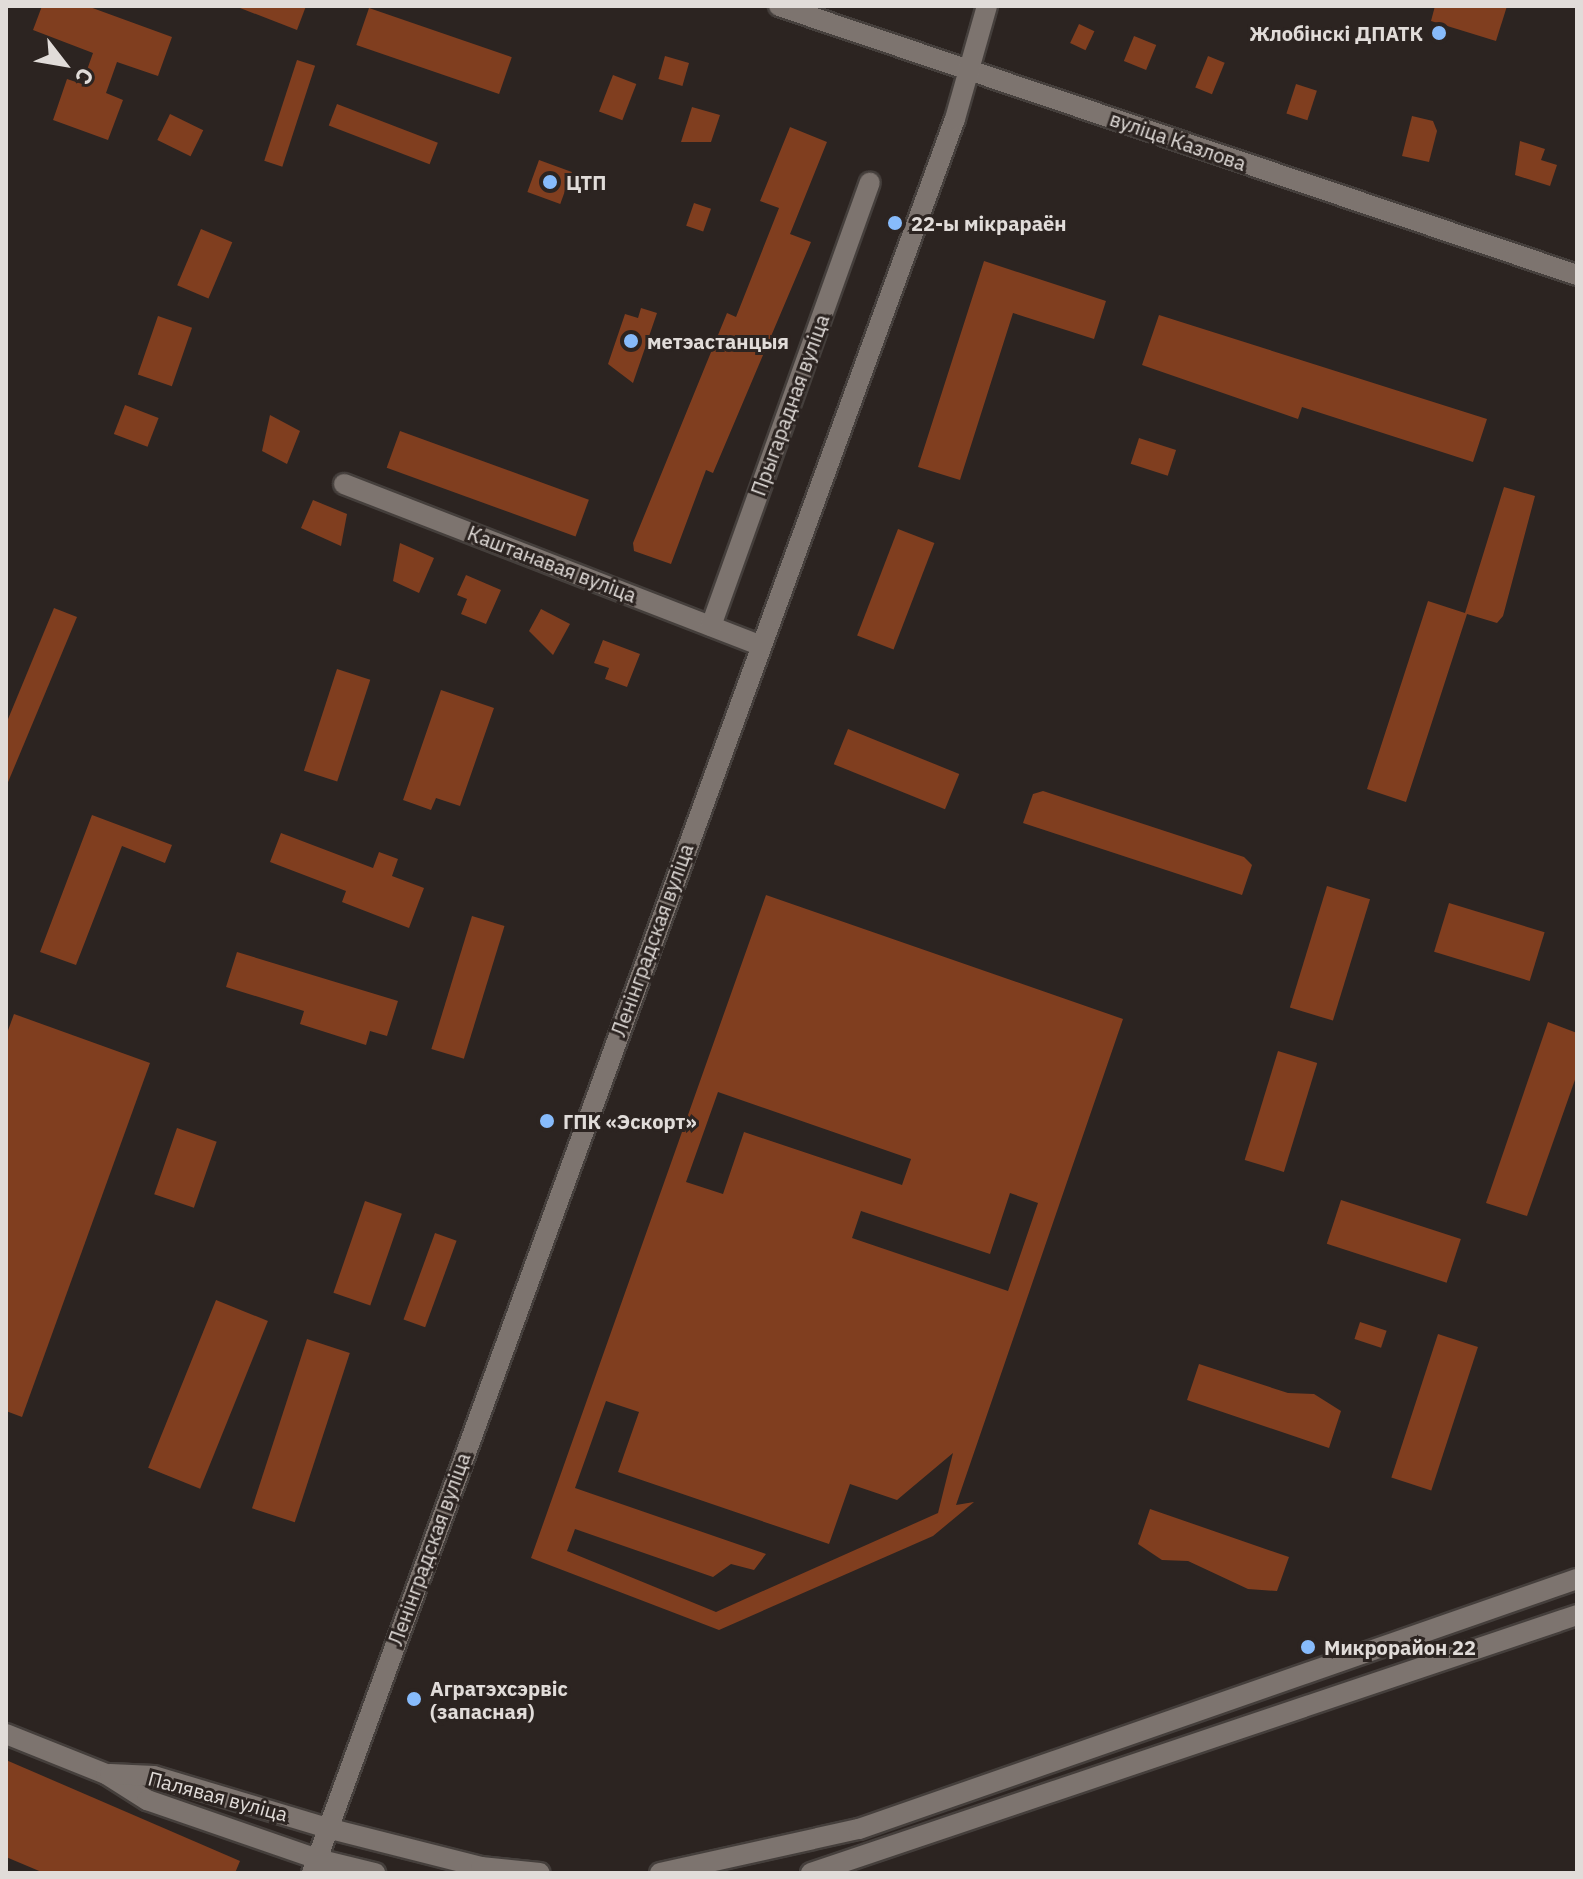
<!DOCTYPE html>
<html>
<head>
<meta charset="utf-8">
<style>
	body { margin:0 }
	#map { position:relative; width:1583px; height:1879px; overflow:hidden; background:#2c2421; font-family:"IBM Plex Sans",sans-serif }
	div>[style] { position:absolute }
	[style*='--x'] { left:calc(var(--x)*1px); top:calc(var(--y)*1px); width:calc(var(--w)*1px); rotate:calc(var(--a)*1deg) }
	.building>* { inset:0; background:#803e1f; transform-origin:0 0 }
	.roads { filter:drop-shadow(2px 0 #453f3c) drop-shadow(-2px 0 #453f3c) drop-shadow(0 2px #453f3c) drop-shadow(0 -2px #453f3c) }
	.street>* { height:20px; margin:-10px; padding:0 10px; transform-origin:10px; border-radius:10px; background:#7d746f }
	.secondary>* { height:20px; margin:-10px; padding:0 10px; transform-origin:10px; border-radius:10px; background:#7d746f }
	.dots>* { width:22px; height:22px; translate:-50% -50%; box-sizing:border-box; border:4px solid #2c2421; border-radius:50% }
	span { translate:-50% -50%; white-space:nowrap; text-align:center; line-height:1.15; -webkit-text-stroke:6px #2c2421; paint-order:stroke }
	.poi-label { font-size:20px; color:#e1dcd9; font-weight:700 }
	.right { translate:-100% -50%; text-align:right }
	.left { translate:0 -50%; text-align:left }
	.street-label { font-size:20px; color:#e1dcd9 }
	.frame { position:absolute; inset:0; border:8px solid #e1dcd9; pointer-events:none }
	.north { position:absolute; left:24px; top:24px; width:80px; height:80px; -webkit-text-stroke:6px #2c2421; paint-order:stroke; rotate:121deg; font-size:22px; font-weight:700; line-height:32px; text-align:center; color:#e1dcd9 }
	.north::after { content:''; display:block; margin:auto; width:28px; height:36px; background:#e1dcd9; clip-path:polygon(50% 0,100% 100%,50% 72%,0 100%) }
</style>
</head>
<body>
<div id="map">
	<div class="building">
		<i style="clip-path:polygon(42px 6px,87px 6px,172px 37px,158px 76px,117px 62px,106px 93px,123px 100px,108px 140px,53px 120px,67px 79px,82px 84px,93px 53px,33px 30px)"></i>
		<i style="clip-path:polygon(235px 6px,306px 6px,297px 30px)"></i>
		<i style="clip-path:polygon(1435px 6px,1507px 6px,1496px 41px,1431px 21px)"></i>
		<i style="left:369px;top:8px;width:151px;height:39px;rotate:19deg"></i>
		<i style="left:1079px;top:24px;width:17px;height:21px;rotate:25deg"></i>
		<i style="left:1134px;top:36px;width:24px;height:27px;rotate:22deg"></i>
		<i style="left:665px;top:56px;width:25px;height:24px;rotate:16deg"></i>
		<i style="left:1208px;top:56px;width:18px;height:34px;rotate:22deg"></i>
		<i style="left:297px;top:60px;width:19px;height:106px;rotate:18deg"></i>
		<i style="left:613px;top:75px;width:25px;height:39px;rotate:21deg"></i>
		<i style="left:1296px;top:84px;width:22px;height:31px;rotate:18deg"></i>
		<i style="left:337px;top:104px;width:108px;height:23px;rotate:21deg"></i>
		<i style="clip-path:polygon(692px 107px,720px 115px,711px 142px,681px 142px)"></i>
		<i style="left:170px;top:114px;width:37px;height:29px;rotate:26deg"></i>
		<i style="clip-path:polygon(1412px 116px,1433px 121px,1437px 131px,1429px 162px,1402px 156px)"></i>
		<i style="clip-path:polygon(790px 127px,827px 142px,790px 234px,811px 242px,713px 473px,706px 470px,671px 564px,634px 551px,633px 543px,727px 313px,736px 317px,779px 208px,760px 201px)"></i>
		<i style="clip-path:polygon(1520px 141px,1545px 149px,1541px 160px,1557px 165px,1550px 186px,1515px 175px)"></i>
		<i style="left:539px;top:160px;width:35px;height:34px;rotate:20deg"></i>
		<i style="left:694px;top:203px;width:18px;height:24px;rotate:19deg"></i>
		<i style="left:201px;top:229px;width:34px;height:61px;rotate:23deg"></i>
		<i style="clip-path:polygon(984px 261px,1106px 301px,1094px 339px,1013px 313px,960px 480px,918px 467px)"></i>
		<i style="clip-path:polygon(641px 308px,657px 313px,633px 383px,608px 364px,625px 314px,638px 318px)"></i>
		<i style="clip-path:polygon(1159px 315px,1487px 419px,1473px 462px,1302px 407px,1298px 419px,1142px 365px)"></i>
		<i style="left:158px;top:316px;width:36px;height:62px;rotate:19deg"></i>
		<i style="left:125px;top:405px;width:36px;height:31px;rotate:21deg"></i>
		<i style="clip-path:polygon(270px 415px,300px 431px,287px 464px,262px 451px)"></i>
		<i style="left:400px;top:431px;width:201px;height:39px;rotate:20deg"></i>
		<i style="left:1139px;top:438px;width:39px;height:27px;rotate:18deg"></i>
		<i style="clip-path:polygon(1504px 487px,1535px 496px,1503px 616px,1497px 623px,1467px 614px,1406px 802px,1367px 789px,1428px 601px,1465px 613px)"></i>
		<i style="clip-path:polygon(313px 500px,347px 514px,341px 546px,301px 528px)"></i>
		<i style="left:898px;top:529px;width:39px;height:114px;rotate:21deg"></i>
		<i style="clip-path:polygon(400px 543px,434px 558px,419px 593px,393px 581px)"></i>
		<i style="clip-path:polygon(466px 575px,501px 590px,486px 624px,461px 614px,467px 599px,457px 595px)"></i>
		<i style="clip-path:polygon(54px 608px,77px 617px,6px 787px,6px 724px)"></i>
		<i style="clip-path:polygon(541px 609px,570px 624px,553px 655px,529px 631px)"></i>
		<i style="clip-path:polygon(603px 640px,640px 654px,627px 687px,605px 679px,609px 668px,594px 663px)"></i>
		<i style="left:337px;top:669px;width:35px;height:107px;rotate:18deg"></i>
		<i style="clip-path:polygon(441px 690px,494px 708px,460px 806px,436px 798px,431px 810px,403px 800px)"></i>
		<i style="left:848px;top:729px;width:120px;height:38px;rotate:22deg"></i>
		<i style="clip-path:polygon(1043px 791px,1244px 857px,1252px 865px,1242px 895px,1023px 823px,1033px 794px)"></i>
		<i style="clip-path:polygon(92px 815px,172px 845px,165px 863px,122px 846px,76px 965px,40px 952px)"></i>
		<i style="clip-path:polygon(281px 833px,373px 868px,379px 852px,398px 859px,392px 876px,424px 888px,409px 928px,342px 902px,346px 891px,270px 862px)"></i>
		<i style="left:1327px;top:886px;width:45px;height:127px;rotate:17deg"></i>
		<i style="clip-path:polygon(evenodd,766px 895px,1123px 1019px,956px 1505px,974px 1502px,933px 1536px,719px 1630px,531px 1558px,766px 895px,718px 1092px,911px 1159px,902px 1185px,744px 1132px,723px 1194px,686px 1182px,718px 1092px,766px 895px,1010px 1193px,1038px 1203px,1008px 1291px,852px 1238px,861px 1211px,990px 1254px,1010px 1193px,766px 895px,606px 1401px,639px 1412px,618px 1472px,829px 1544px,850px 1484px,897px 1500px,953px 1453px,938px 1513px,716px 1612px,567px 1551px,575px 1529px,713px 1577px,731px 1564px,754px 1570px,766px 1554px,575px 1488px,606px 1401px)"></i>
		<i style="left:1449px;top:903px;width:100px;height:51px;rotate:17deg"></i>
		<i style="left:472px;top:916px;width:34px;height:139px;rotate:17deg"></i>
		<i style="clip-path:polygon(237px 952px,398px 1001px,387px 1036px,370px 1031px,366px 1045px,300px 1024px,304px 1011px,226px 987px)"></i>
		<i style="clip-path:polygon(14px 1014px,150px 1063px,22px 1417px,6px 1411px,6px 1036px)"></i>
		<i style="clip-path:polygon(1548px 1022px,1577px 1033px,1577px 1074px,1527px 1216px,1486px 1203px)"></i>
		<i style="left:1278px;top:1051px;width:41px;height:114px;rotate:17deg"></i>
		<i style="left:177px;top:1128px;width:42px;height:70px;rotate:19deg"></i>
		<i style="left:1341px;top:1200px;width:126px;height:46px;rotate:18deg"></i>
		<i style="left:365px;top:1201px;width:39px;height:97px;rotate:19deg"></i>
		<i style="left:435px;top:1233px;width:23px;height:92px;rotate:20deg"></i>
		<i style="left:216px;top:1300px;width:56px;height:181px;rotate:22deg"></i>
		<i style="left:1360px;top:1322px;width:28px;height:18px;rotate:18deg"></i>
		<i style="left:1438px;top:1334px;width:42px;height:151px;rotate:18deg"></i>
		<i style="left:307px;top:1339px;width:45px;height:178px;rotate:18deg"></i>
		<i style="clip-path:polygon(1199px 1364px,1288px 1393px,1314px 1394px,1341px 1411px,1329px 1448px,1187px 1400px)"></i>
		<i style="clip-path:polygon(1150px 1509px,1289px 1557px,1277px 1591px,1248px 1589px,1188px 1561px,1162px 1560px,1138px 1544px)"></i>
		<i style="clip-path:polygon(6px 1760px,240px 1861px,235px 1873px,44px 1873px,6px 1857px)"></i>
	</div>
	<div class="roads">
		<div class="street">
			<i style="--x:344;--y:484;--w:445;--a:21.2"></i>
			<i style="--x:711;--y:626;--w:471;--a:-70.3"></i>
			<i style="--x:327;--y:1828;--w:159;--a:14.2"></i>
			<i style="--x:481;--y:1867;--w:59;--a:5.8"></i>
			<i style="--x:317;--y:1859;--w:60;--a:13.6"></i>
			<i style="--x:660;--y:1873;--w:204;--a:-12.5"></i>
			<i style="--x:859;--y:1829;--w:760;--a:-19.2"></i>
			<i style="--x:811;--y:1873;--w:808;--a:-18.61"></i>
		</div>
		<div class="secondary">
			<i style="--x:779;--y:6;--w:842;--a:18.63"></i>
			<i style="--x:6;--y:1734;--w:108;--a:21.8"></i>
			<i style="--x:106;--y:1774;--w:49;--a:32.4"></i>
			<i style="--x:147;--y:1800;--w:180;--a:19.1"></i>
			<i style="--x:110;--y:1774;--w:44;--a:2.6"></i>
			<i style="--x:154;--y:1776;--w:181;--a:16.7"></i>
			<i style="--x:312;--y:1873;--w:1868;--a:-69.87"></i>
			<i style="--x:955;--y:119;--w:117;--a:-74.2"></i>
		</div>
	</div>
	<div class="dots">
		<i style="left:1439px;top:33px;background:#87bbfb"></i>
		<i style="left:550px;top:182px;background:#87bbfb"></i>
		<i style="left:895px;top:223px;background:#87bbfb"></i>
		<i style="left:631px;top:341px;background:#87bbfb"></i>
		<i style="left:547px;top:1121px;background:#87bbfb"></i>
		<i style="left:1308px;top:1647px;background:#87bbfb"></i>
		<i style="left:414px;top:1699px;background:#87bbfb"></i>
	</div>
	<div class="poi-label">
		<span class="right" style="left:1423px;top:33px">Жлобінскі ДПАТК</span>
		<span class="left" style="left:566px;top:182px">ЦТП</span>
		<span class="left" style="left:911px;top:223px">22-ы мікрараён</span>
		<span class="left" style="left:647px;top:341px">метэастанцыя</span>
		<span class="left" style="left:563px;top:1121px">ГПК «Эскорт»</span>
		<span class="left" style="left:1324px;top:1647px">Микрорайон 22</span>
		<span class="left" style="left:430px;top:1700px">Агратэхсэрвіс<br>(запасная)</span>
	</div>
	<div class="street-label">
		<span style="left:1178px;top:141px;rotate:19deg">вуліца Казлова</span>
		<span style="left:790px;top:405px;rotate:-70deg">Прыгарадная вуліца</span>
		<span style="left:552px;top:564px;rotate:21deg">Каштанавая вуліца</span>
		<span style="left:652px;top:940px;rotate:-70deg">Ленінградская вуліца</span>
		<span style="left:429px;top:1549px;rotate:-70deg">Ленінградская вуліца</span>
		<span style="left:218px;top:1796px;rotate:15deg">Палявая вуліца</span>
	</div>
	<div class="frame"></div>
	<div class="north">С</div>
</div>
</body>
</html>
